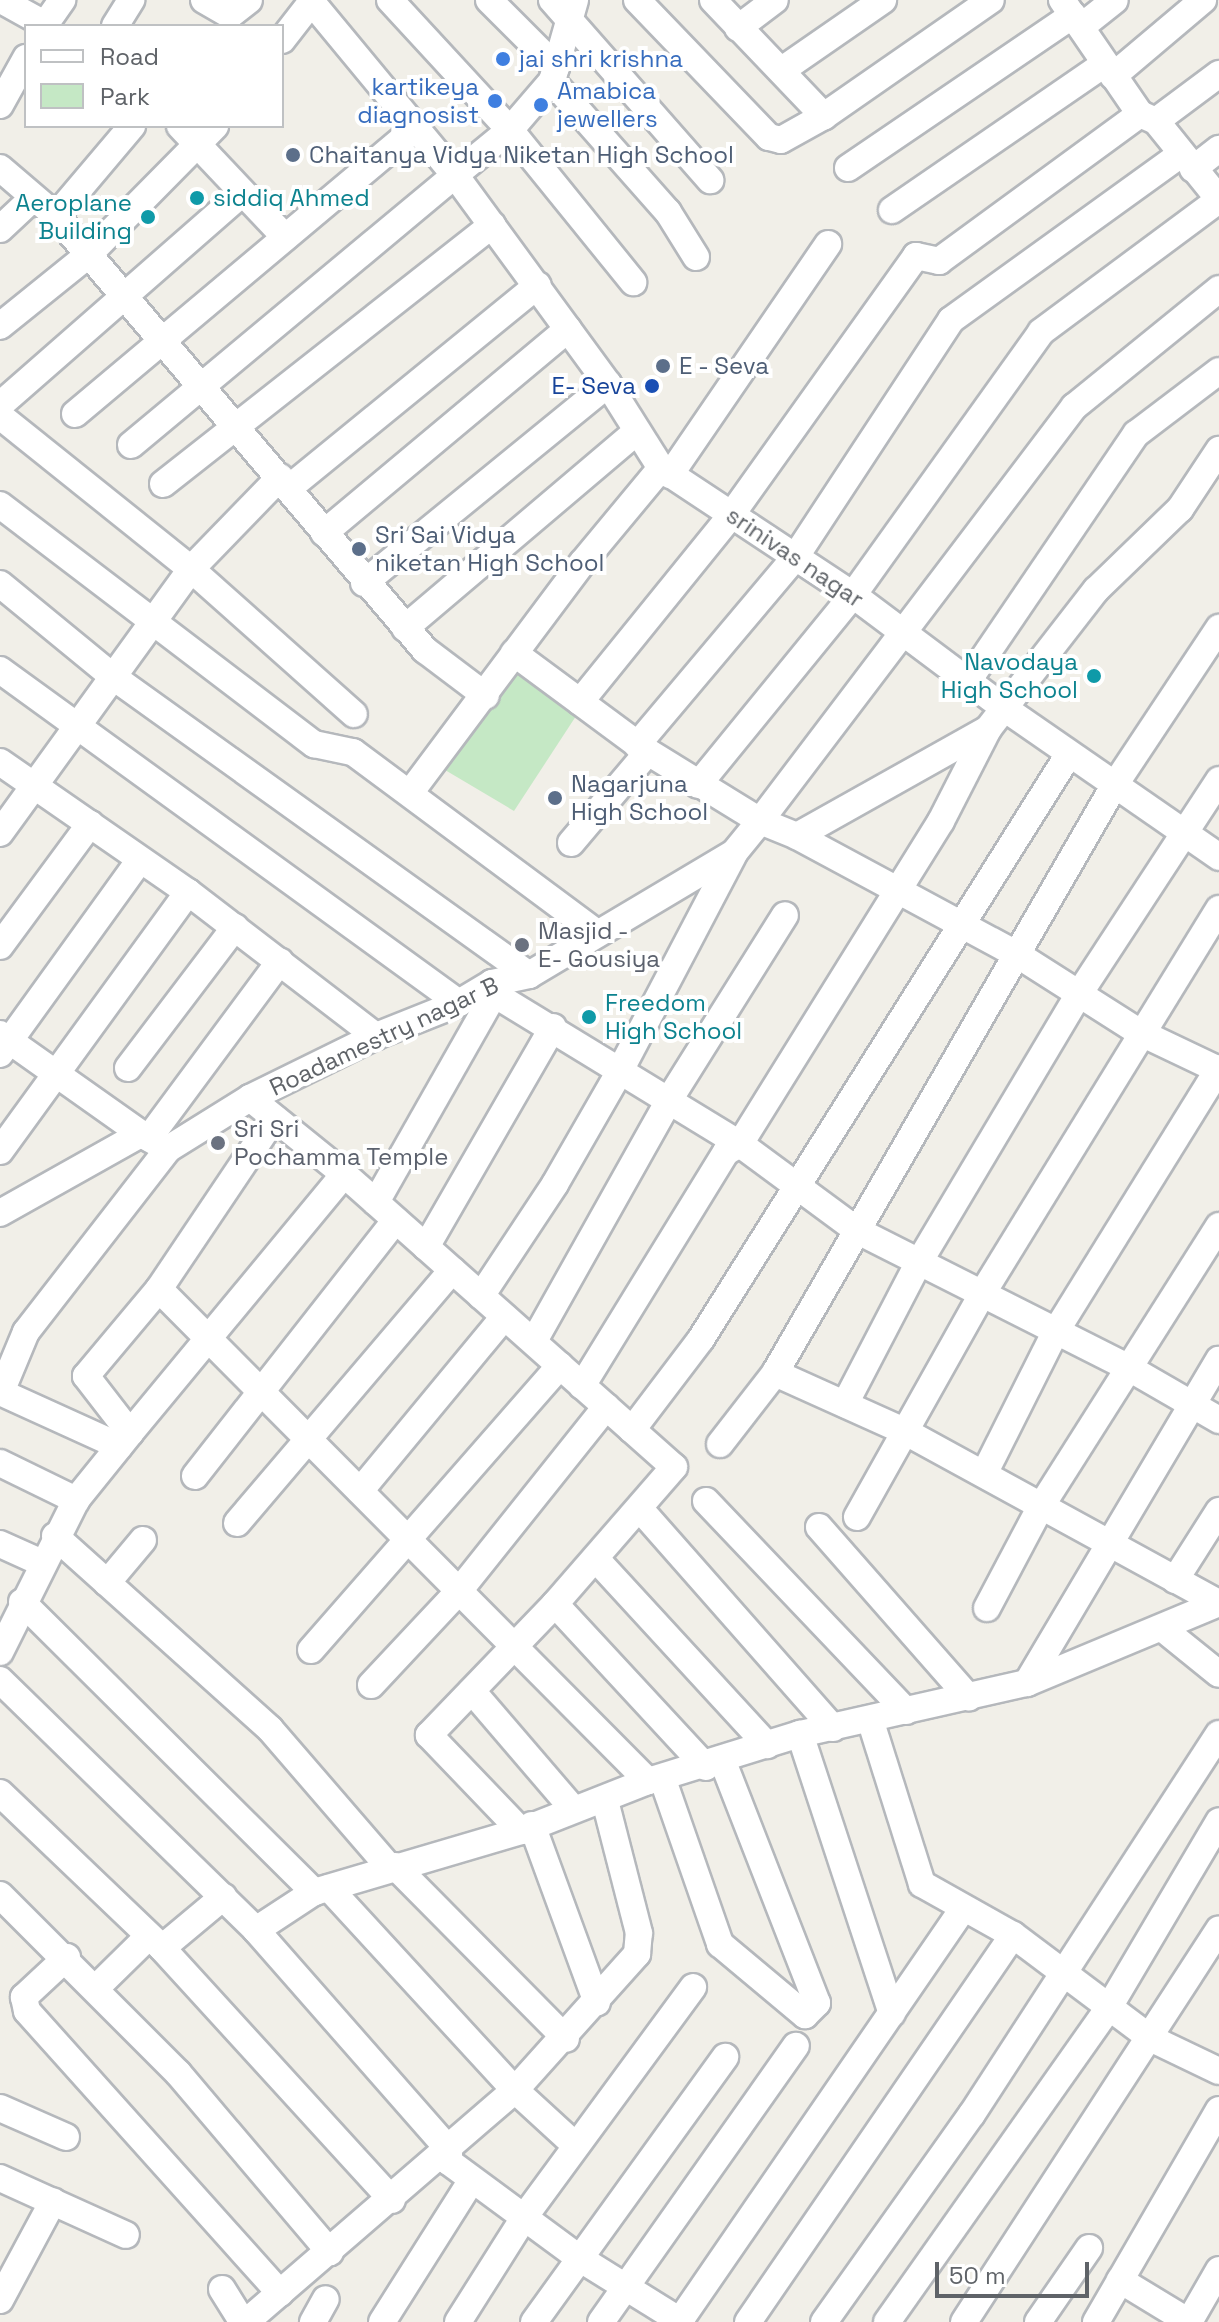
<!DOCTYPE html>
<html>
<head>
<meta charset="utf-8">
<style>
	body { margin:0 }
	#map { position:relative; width:1219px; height:2322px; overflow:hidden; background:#f1efe8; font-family:"Space Grotesk",sans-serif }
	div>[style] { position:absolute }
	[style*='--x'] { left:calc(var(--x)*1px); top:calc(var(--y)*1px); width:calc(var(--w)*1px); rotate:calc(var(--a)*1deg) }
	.green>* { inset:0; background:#c5e8c5 }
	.roads { filter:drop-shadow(2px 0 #b5b8bc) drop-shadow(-2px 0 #b5b8bc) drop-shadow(0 2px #b5b8bc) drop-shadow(0 -2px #b5b8bc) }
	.minor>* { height:26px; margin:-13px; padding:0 13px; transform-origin:13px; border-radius:13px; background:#fff }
	.dots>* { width:22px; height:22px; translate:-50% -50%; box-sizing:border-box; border:4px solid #fff; border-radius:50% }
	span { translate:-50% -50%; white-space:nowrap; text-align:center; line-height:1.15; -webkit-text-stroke:8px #fff; paint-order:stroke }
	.shop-label { font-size:24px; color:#366cbe }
	.left { translate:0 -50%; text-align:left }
	.right { translate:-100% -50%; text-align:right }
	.service-label { font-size:24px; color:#4e5e75 }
	.culture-label { font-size:24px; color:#0d838f }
	.transit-label { font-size:24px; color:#164399 }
	.street-label { font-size:24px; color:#5f6368 }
	.worship-label { font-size:24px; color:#5b616d }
	.legend { position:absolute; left:24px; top:24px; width:260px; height:104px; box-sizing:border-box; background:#fff; border:2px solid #bfc1c3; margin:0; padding:10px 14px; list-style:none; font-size:24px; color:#5f6368 }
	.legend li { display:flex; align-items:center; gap:16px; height:40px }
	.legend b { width:40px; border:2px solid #bfc1c3 }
	.scale { position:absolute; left:935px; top:2262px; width:154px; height:36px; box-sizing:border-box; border:4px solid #5f6368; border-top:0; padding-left:10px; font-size:24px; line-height:28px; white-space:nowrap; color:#5f6368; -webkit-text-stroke:6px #fff; paint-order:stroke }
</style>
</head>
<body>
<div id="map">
	<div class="green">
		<i style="clip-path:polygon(516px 662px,578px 713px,514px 811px,440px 767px)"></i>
	</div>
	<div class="roads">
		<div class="minor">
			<i style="--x:1;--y:0;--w:54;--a:29"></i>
			<i style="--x:204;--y:0;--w:30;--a:30"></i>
			<i style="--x:230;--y:15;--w:24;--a:-38"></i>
			<i style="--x:310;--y:0;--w:227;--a:50.4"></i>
			<i style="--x:455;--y:175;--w:71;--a:-39.3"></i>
			<i style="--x:510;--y:130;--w:65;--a:-49.4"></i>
			<i style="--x:552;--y:81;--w:84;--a:-74.1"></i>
			<i style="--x:390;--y:0;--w:177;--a:47.3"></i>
			<i style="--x:510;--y:130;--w:196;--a:51"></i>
			<i style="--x:489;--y:0;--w:95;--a:45"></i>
			<i style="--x:552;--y:0;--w:240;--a:48.7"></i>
			<i style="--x:637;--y:0;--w:190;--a:46.1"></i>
			<i style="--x:769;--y:137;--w:12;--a:14"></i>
			<i style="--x:781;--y:140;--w:49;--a:-29.2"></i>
			<i style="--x:824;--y:116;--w:203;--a:-34.8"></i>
			<i style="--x:713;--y:0;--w:161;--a:46.3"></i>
			<i style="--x:1062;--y:0;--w:138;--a:55.6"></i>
			<i style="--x:1140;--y:114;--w:17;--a:24"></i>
			<i style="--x:1156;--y:121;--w:100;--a:51.1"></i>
			<i style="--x:44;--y:26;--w:32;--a:-55"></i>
			<i style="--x:115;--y:26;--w:31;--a:-58"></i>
			<i style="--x:1081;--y:27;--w:43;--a:-38.5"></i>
			<i style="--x:738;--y:28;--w:46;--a:-37.1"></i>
			<i style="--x:282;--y:40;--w:51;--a:-52.2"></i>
			<i style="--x:782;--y:70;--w:123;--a:-34.7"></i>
			<i style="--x:1113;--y:76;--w:118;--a:-40.2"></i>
			<i style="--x:552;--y:81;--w:175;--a:48.5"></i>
			<i style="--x:668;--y:212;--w:53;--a:58.1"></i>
			<i style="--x:0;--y:105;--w:54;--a:-61"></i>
			<i style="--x:1156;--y:121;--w:79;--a:-36.7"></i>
			<i style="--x:180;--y:126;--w:153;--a:46.6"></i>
			<i style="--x:0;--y:168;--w:74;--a:40.6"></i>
			<i style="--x:56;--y:216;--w:570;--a:49.63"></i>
			<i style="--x:425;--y:650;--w:76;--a:37"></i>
			<i style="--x:848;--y:168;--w:272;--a:-34.2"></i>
			<i style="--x:1193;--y:169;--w:33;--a:-38"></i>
			<i style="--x:892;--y:210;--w:256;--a:-34.5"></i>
			<i style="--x:56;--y:216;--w:118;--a:-49.8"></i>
			<i style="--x:0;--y:229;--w:45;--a:-43.2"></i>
			<i style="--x:0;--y:326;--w:113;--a:-38.9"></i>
			<i style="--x:88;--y:255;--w:181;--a:-45.4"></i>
			<i style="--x:0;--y:405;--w:322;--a:-41.2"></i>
			<i style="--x:75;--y:414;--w:446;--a:-40"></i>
			<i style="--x:0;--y:416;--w:245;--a:38.7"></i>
			<i style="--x:191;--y:569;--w:218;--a:41.7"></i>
			<i style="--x:131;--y:445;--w:422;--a:-39.8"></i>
			<i style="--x:455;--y:175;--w:259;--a:53.8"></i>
			<i style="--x:608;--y:384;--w:99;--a:57.8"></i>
			<i style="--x:661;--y:468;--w:230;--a:33.5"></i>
			<i style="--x:853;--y:595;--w:192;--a:36.8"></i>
			<i style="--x:1007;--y:710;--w:258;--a:34.7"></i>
			<i style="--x:670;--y:475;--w:280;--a:-55.6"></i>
			<i style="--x:163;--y:484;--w:419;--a:-38.2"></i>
			<i style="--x:289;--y:488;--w:321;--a:-39.2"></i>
			<i style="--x:0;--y:505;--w:395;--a:37.3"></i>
			<i style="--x:314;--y:744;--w:40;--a:12"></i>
			<i style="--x:353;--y:752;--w:304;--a:36.6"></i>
			<i style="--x:324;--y:533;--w:318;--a:-39.9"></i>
			<i style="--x:364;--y:583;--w:315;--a:-39.2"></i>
			<i style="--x:0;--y:584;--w:145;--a:39.4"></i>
			<i style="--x:112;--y:676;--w:513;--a:35.64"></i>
			<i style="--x:405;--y:628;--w:303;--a:-40.3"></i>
			<i style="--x:514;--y:653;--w:167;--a:36.5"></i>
			<i style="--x:648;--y:752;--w:132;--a:31.6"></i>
			<i style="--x:760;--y:821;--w:520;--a:-52.82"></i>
			<i style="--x:1074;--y:407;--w:187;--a:-39.1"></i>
			<i style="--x:0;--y:670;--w:567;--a:35.96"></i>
			<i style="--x:968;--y:681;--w:299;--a:-55.8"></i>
			<i style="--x:1136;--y:434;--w:104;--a:-37.2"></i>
			<i style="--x:580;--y:702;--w:242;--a:-51"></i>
			<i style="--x:732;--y:514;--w:317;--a:-54.5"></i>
			<i style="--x:916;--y:256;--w:24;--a:12"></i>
			<i style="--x:939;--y:261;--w:249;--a:-36.2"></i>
			<i style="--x:637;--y:745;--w:247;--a:-49.9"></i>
			<i style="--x:796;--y:556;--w:282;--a:-56.7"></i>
			<i style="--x:951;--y:320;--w:282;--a:-35.8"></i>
			<i style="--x:0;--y:762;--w:229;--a:34.7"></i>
			<i style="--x:188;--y:892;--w:237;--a:37.5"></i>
			<i style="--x:698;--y:785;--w:245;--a:-50.8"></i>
			<i style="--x:853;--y:595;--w:323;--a:-54.4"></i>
			<i style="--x:1041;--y:332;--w:222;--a:-36.6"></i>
			<i style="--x:410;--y:793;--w:289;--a:-53.2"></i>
			<i style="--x:583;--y:562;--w:122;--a:-50.3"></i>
			<i style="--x:0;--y:833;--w:326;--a:-54.1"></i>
			<i style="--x:191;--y:569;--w:128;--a:-45.9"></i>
			<i style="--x:797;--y:836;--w:251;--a:28.3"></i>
			<i style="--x:1018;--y:955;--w:143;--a:32.5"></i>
			<i style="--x:1139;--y:1032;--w:89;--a:25.4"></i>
			<i style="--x:571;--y:843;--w:119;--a:-49.8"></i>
			<i style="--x:0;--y:946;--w:152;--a:-53.6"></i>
			<i style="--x:492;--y:983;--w:11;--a:80"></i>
			<i style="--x:494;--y:994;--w:288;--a:31.4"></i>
			<i style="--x:740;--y:1144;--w:147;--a:36.4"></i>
			<i style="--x:858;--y:1231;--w:304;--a:26.8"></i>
			<i style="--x:1129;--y:1368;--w:104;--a:30"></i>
			<i style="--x:0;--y:1034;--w:173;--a:35.3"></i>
			<i style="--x:0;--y:1054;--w:238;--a:-54.2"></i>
			<i style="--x:128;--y:1068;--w:177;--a:-52.8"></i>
			<i style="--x:250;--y:1098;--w:121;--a:39"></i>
			<i style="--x:344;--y:1174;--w:441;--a:41.6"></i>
			<i style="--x:674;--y:1467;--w:181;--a:131"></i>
			<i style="--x:555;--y:1604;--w:182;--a:133.9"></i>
			<i style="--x:429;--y:1735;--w:133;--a:46.2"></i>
			<i style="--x:149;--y:1138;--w:220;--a:-53.5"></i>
			<i style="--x:0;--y:1151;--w:320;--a:-54"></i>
			<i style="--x:376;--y:1202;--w:239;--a:-60.4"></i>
			<i style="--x:0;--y:1213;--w:162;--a:-29.3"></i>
			<i style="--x:141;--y:1134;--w:31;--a:29"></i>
			<i style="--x:168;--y:1149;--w:97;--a:-31.9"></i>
			<i style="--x:250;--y:1098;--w:140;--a:-26.2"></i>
			<i style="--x:376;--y:1036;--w:89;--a:-21.7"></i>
			<i style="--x:459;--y:1003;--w:39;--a:-31"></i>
			<i style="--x:492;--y:983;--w:38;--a:-12"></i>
			<i style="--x:529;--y:975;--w:239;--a:-30.8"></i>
			<i style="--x:734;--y:853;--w:41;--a:-50.9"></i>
			<i style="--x:760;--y:821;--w:40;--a:22"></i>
			<i style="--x:797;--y:836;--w:219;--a:-29.3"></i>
			<i style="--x:988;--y:729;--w:176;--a:-52.2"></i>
			<i style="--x:1096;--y:590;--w:117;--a:-44"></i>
			<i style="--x:1180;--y:509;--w:71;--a:-56.5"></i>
			<i style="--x:426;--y:1247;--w:254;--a:-60"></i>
			<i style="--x:159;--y:1289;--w:694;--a:45.18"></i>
			<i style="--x:481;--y:1296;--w:134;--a:-56.5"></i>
			<i style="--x:555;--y:1184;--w:133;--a:-60.1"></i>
			<i style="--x:621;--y:1069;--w:241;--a:-62.3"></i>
			<i style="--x:534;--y:1341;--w:276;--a:-60.7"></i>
			<i style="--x:669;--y:1100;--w:218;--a:-57.9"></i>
			<i style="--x:775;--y:1373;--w:144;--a:24.2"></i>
			<i style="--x:906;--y:1432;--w:356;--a:28.7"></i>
			<i style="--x:582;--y:1386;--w:275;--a:-58.4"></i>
			<i style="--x:726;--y:1152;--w:16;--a:-30"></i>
			<i style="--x:740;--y:1144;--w:380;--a:-58.1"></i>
			<i style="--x:941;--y:821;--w:103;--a:-62.9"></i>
			<i style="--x:0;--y:1392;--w:131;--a:24.4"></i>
			<i style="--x:1;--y:1392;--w:65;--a:-67.4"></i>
			<i style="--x:26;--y:1332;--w:232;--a:-52.2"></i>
			<i style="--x:845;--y:1404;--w:158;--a:-62.5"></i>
			<i style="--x:918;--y:1264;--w:318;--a:-59.2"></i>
			<i style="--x:1081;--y:991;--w:252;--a:-56.8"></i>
			<i style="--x:632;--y:1430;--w:114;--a:-52.8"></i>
			<i style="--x:701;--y:1339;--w:691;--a:-57.83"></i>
			<i style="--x:130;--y:1433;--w:336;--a:-50.4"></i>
			<i style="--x:720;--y:1444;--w:90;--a:-52.2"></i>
			<i style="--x:775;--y:1373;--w:678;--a:-59.99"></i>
			<i style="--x:1114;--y:786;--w:190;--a:-56.4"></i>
			<i style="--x:0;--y:1463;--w:85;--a:26"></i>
			<i style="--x:984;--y:1474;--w:160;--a:-63.3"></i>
			<i style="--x:1056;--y:1331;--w:309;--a:-58.2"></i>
			<i style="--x:195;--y:1476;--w:325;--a:-51.9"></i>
			<i style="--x:360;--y:1491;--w:226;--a:-50.4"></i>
			<i style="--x:706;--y:1501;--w:290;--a:46.4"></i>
			<i style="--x:640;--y:1509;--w:292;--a:48.6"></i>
			<i style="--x:857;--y:1517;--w:256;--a:-60.7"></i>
			<i style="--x:982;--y:1294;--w:452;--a:-58.4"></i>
			<i style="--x:237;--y:1523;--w:332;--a:-49.6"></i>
			<i style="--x:819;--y:1527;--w:227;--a:48.7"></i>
			<i style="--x:55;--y:1536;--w:289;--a:41.9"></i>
			<i style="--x:270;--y:1729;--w:184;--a:49.2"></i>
			<i style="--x:0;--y:1544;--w:46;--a:24.3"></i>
			<i style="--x:596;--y:1559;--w:253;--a:47.4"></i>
			<i style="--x:1175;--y:1580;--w:82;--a:-57.5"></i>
			<i style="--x:107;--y:1583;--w:56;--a:-50.1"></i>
			<i style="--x:22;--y:1602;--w:412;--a:44.8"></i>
			<i style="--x:555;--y:1604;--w:222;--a:47.2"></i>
			<i style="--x:987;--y:1608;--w:113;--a:-62.1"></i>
			<i style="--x:1040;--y:1508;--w:334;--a:-57.6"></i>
			<i style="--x:1162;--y:1628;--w:73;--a:38.9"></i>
			<i style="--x:311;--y:1650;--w:378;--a:-48.8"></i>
			<i style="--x:0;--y:1652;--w:170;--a:-63.4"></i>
			<i style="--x:76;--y:1500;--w:86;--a:-51.1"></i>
			<i style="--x:130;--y:1433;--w:72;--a:-127.7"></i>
			<i style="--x:86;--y:1376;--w:114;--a:-50"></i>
			<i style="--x:159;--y:1289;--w:206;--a:-56.1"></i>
			<i style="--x:0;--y:1680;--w:358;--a:44.3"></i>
			<i style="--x:256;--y:1930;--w:293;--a:48.7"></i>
			<i style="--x:449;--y:2150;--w:12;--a:90"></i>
			<i style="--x:449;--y:2162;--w:162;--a:36.4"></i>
			<i style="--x:579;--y:2258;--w:121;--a:31.9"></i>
			<i style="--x:1027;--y:1683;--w:376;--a:-59.3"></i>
			<i style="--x:371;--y:1685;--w:129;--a:-46.9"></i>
			<i style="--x:459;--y:1591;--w:236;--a:-51.4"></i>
			<i style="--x:472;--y:1691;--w:155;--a:49.4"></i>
			<i style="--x:870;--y:1719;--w:173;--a:72.5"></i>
			<i style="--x:922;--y:1884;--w:104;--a:29.3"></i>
			<i style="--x:1013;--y:1935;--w:171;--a:36.9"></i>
			<i style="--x:1150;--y:2038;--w:76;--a:25.6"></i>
			<i style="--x:800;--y:1734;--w:294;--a:71.8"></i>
			<i style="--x:663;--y:1780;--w:174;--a:70.8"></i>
			<i style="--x:720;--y:1944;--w:111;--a:39.9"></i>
			<i style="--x:805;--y:2015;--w:17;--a:-45"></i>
			<i style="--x:817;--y:2003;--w:259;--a:-111.3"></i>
			<i style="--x:0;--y:1793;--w:224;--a:43.7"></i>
			<i style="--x:162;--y:1948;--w:341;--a:47.6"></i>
			<i style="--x:532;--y:1825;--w:189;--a:69.9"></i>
			<i style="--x:395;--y:1866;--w:243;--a:45.3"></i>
			<i style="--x:329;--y:1888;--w:275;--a:47.4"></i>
			<i style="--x:515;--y:2090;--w:81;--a:42.5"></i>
			<i style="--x:0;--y:1895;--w:252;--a:45"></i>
			<i style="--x:178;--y:2073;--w:235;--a:49.7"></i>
			<i style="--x:256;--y:1930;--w:69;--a:-33.2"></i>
			<i style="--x:314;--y:1892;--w:216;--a:-16.4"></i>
			<i style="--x:521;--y:1831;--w:136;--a:-21.5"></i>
			<i style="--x:648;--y:1781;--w:159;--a:-17.2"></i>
			<i style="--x:800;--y:1734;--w:233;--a:-12.7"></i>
			<i style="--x:1027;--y:1683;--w:208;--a:-22.6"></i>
			<i style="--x:162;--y:1948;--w:80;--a:-39.9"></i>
			<i style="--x:67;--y:1957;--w:59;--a:137.1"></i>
			<i style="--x:24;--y:1997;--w:14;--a:78"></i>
			<i style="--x:27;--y:2011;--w:379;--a:48.1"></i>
			<i style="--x:96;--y:1988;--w:74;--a:-44.5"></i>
			<i style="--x:0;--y:2108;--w:72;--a:23.7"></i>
			<i style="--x:0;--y:2178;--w:138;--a:24.3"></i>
			<i style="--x:1120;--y:2280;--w:81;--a:31.3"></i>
			<i style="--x:222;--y:2289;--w:39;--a:58"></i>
			<i style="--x:0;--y:2300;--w:112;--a:-61.8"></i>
			<i style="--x:246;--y:2322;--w:355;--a:-40.8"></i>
			<i style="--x:515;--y:2090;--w:183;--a:-48.1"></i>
			<i style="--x:637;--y:1954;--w:21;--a:-85"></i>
			<i style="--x:639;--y:1933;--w:136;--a:-104.4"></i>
			<i style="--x:313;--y:2322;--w:26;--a:-61"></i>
			<i style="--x:382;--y:2322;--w:167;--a:-57.7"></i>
			<i style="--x:458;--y:2322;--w:125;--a:-57.7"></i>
			<i style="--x:525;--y:2216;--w:284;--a:-53.7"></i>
			<i style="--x:534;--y:2322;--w:327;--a:-54.2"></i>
			<i style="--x:601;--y:2322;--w:338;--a:-54.8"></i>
			<i style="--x:679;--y:2322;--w:500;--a:-55.5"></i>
			<i style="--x:748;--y:2322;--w:469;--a:-55.6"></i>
			<i style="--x:824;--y:2322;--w:255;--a:-54.6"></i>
			<i style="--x:972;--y:2114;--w:453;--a:-57"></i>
			<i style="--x:887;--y:2322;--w:383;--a:-54.8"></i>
			<i style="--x:1108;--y:2009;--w:218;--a:-59.4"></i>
			<i style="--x:964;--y:2322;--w:468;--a:-57"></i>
			<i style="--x:1038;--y:2322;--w:90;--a:-55.4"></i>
			<i style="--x:1096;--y:2322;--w:245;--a:-59.9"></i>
			<i style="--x:1189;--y:2322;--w:60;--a:-60"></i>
		</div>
	</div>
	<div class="dots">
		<i style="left:503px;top:59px;background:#3f7fe0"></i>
		<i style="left:495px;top:101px;background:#3f7fe0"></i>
		<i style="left:541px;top:105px;background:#3f7fe0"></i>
		<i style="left:293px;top:155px;background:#5c6f8a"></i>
		<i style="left:197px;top:198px;background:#0f9aa8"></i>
		<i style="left:148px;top:217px;background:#0f9aa8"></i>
		<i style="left:663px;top:366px;background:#5c6f8a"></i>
		<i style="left:652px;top:386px;background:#1a4fb4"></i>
		<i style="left:359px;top:549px;background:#5c6f8a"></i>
		<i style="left:1094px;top:676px;background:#0f9aa8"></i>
		<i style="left:555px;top:798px;background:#5c6f8a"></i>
		<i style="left:522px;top:945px;background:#6b7280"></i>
		<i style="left:589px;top:1017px;background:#0f9aa8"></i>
		<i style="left:218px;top:1143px;background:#6b7280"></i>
	</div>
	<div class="shop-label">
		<span class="left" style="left:519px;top:59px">jai shri krishna</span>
		<span class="right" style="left:479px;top:101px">kartikeya<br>diagnosist</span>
		<span class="left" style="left:557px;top:105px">Amabica<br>jewellers</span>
	</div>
	<div class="service-label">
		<span class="left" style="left:309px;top:155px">Chaitanya Vidya Niketan High School</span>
		<span class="left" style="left:679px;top:366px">E - Seva</span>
		<span class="left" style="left:375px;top:549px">Sri Sai Vidya<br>niketan High School</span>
		<span class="left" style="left:571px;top:798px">Nagarjuna<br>High School</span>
	</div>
	<div class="culture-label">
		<span class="left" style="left:213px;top:198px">siddiq Ahmed</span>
		<span class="right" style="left:132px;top:217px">Aeroplane<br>Building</span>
		<span class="right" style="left:1078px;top:676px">Navodaya<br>High School</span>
		<span class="left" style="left:605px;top:1017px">Freedom<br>High School</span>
	</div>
	<div class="transit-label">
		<span class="right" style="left:636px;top:386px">E- Seva</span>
	</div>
	<div class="street-label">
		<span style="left:795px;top:557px;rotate:34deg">srinivas nagar</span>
		<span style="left:384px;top:1036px;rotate:-25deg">Roadamestry nagar B</span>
	</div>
	<div class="worship-label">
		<span class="left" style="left:538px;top:945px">Masjid -<br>E- Gousiya</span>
		<span class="left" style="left:234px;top:1143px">Sri Sri<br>Pochamma Temple</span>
	</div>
	<ul class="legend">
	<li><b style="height:10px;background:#fff"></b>Road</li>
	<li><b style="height:22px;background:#c5e8c5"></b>Park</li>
	</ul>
	<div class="scale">50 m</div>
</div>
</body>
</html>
